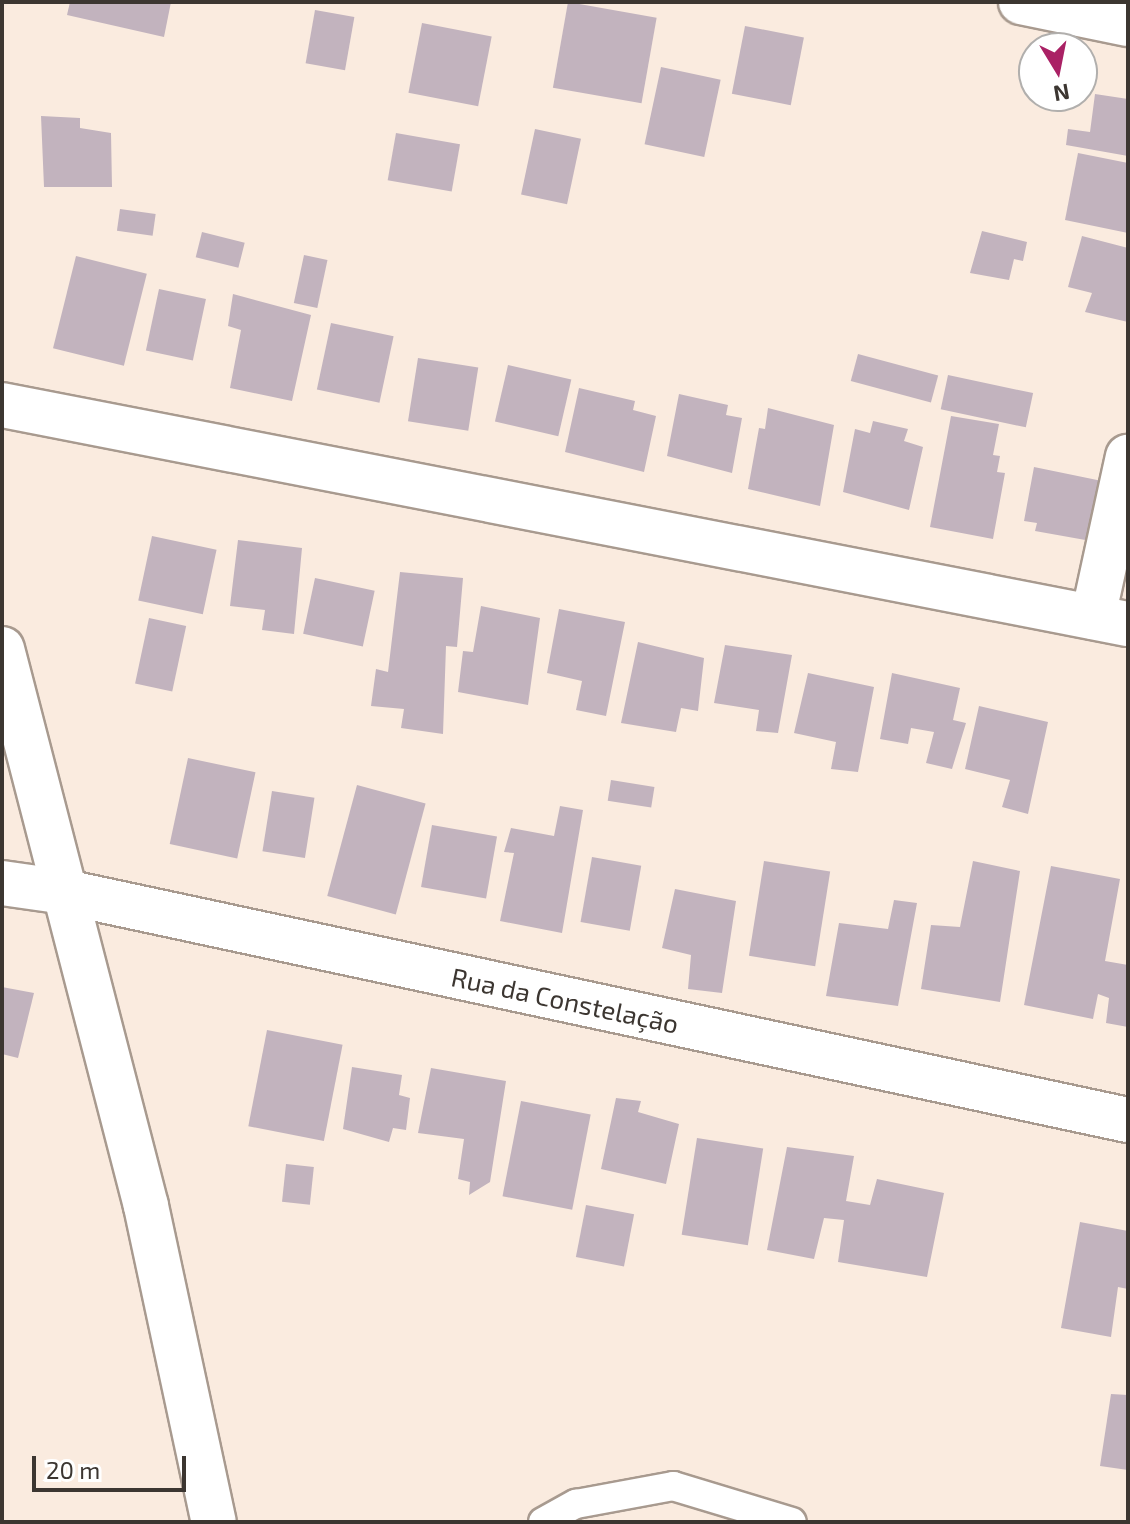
<!DOCTYPE html>
<html>
<head>
<meta charset="utf-8">
<style>
	body { margin:0 }
	#map { position:relative; width:1130px; height:1524px; overflow:hidden; background:#faebdf; font-family:"Exo 2",sans-serif }
	div>[style] { position:absolute }
	[style*='--x'] { left:calc(var(--x)*1px); top:calc(var(--y)*1px); width:calc(var(--w)*1px); rotate:calc(var(--a)*1deg) }
	.building>* { inset:0; background:#c2b3be; transform-origin:0 0 }
	.roads { filter:drop-shadow(2px 0 #a89a8f) drop-shadow(-2px 0 #a89a8f) drop-shadow(0 2px #a89a8f) drop-shadow(0 -2px #a89a8f) }
	.service>* { height:28px; margin:-14px; padding:0 14px; transform-origin:14px; border-radius:14px; background:#fff }
	.minor>* { height:44px; margin:-22px; padding:0 22px; transform-origin:22px; border-radius:22px; background:#fff }
	span { translate:-50% -50%; white-space:nowrap; text-align:center; line-height:1.15; -webkit-text-stroke:6px #fff; paint-order:stroke }
	.street-label { font-size:26px; color:#3c3631 }
	.frame { position:absolute; inset:0; border:4px solid #3c3631; pointer-events:none }
	.north { position:absolute; left:1018px; top:32px; width:80px; height:80px; box-sizing:border-box; background:#fff; border:2px solid #b1afad; border-radius:50%; rotate:170deg; font-size:22px; font-weight:700; line-height:32px; text-align:center; color:#3c3631 }
	.north::after { content:''; display:block; margin:auto; width:28px; height:36px; background:#aa2165; clip-path:polygon(50% 0,100% 100%,50% 72%,0 100%) }
	.scale { position:absolute; left:32px; top:1456px; width:154px; height:36px; box-sizing:border-box; border:4px solid #3c3631; border-top:0; padding-left:10px; font-size:24px; line-height:28px; white-space:nowrap; color:#3c3631; -webkit-text-stroke:6px #fff; paint-order:stroke }
</style>
</head>
<body>
<div id="map">
	<div class="building">
		<i style="clip-path:polygon(70px 2px,171px 2px,164px 37px,67px 15px)"></i>
		<i style="left:568px;top:2px;width:90px;height:87px;rotate:10deg"></i>
		<i style="left:315px;top:10px;width:40px;height:54px;rotate:10deg"></i>
		<i style="left:422px;top:23px;width:71px;height:71px;rotate:11deg"></i>
		<i style="left:745px;top:26px;width:60px;height:69px;rotate:11deg"></i>
		<i style="left:661px;top:67px;width:61px;height:79px;rotate:12deg"></i>
		<i style="clip-path:polygon(1095px 94px,1128px 99px,1128px 156px,1066px 145px,1068px 129px,1090px 132px)"></i>
		<i style="clip-path:polygon(41px 116px,80px 118px,80px 128px,111px 133px,112px 187px,44px 187px)"></i>
		<i style="left:535px;top:129px;width:47px;height:67px;rotate:12deg"></i>
		<i style="left:396px;top:133px;width:65px;height:48px;rotate:10deg"></i>
		<i style="clip-path:polygon(1078px 153px,1128px 163px,1128px 233px,1065px 220px)"></i>
		<i style="left:120px;top:209px;width:36px;height:22px;rotate:8deg"></i>
		<i style="clip-path:polygon(982px 231px,1027px 242px,1023px 261px,1014px 259px,1009px 280px,970px 273px)"></i>
		<i style="left:202px;top:232px;width:44px;height:26px;rotate:14deg"></i>
		<i style="clip-path:polygon(1082px 236px,1128px 248px,1128px 322px,1085px 312px,1092px 293px,1068px 287px)"></i>
		<i style="left:304px;top:255px;width:24px;height:49px;rotate:12deg"></i>
		<i style="left:76px;top:256px;width:73px;height:95px;rotate:14deg"></i>
		<i style="left:159px;top:289px;width:48px;height:63px;rotate:12deg"></i>
		<i style="clip-path:polygon(233px 294px,311px 315px,292px 401px,230px 388px,241px 330px,228px 326px)"></i>
		<i style="left:331px;top:323px;width:64px;height:68px;rotate:12deg"></i>
		<i style="left:858px;top:354px;width:83px;height:28px;rotate:15deg"></i>
		<i style="left:418px;top:358px;width:61px;height:64px;rotate:9deg"></i>
		<i style="left:508px;top:365px;width:65px;height:58px;rotate:13deg"></i>
		<i style="left:948px;top:375px;width:87px;height:35px;rotate:12deg"></i>
		<i style="clip-path:polygon(579px 388px,635px 401px,633px 410px,656px 416px,644px 472px,565px 452px)"></i>
		<i style="clip-path:polygon(679px 394px,728px 405px,726px 415px,742px 418px,732px 473px,667px 456px)"></i>
		<i style="clip-path:polygon(768px 408px,834px 425px,820px 506px,748px 489px,759px 428px,765px 429px)"></i>
		<i style="clip-path:polygon(951px 416px,999px 424px,993px 455px,1000px 456px,997px 472px,1005px 473px,993px 539px,930px 527px)"></i>
		<i style="clip-path:polygon(873px 421px,908px 429px,904px 441px,923px 447px,909px 510px,843px 492px,855px 429px,870px 433px)"></i>
		<i style="clip-path:polygon(1034px 467px,1102px 481px,1091px 541px,1035px 531px,1037px 523px,1024px 521px)"></i>
		<i style="left:152px;top:536px;width:66px;height:66px;rotate:12deg"></i>
		<i style="clip-path:polygon(238px 540px,302px 548px,294px 634px,262px 630px,265px 610px,230px 606px)"></i>
		<i style="clip-path:polygon(400px 572px,463px 578px,457px 647px,446px 646px,443px 734px,401px 728px,404px 709px,371px 706px,376px 669px,388px 672px)"></i>
		<i style="left:315px;top:578px;width:61px;height:57px;rotate:12deg"></i>
		<i style="clip-path:polygon(481px 606px,540px 618px,528px 705px,458px 692px,463px 651px,473px 652px)"></i>
		<i style="clip-path:polygon(559px 609px,625px 622px,606px 716px,576px 710px,582px 681px,547px 673px)"></i>
		<i style="left:149px;top:618px;width:38px;height:67px;rotate:12deg"></i>
		<i style="clip-path:polygon(638px 642px,704px 658px,698px 711px,681px 708px,676px 732px,621px 723px)"></i>
		<i style="clip-path:polygon(725px 645px,792px 655px,778px 733px,756px 731px,759px 710px,714px 703px)"></i>
		<i style="clip-path:polygon(808px 673px,874px 687px,858px 772px,831px 769px,836px 742px,794px 733px)"></i>
		<i style="clip-path:polygon(892px 673px,960px 688px,953px 720px,966px 723px,952px 769px,926px 763px,934px 732px,911px 728px,908px 744px,880px 739px)"></i>
		<i style="clip-path:polygon(979px 706px,1048px 722px,1028px 814px,1002px 807px,1010px 780px,965px 769px)"></i>
		<i style="left:188px;top:758px;width:69px;height:88px;rotate:12deg"></i>
		<i style="left:611px;top:780px;width:44px;height:21px;rotate:9deg"></i>
		<i style="left:357px;top:785px;width:71px;height:115px;rotate:15deg"></i>
		<i style="left:272px;top:791px;width:43px;height:61px;rotate:9deg"></i>
		<i style="clip-path:polygon(560px 806px,583px 810px,562px 933px,500px 921px,514px 853px,504px 852px,511px 828px,554px 836px)"></i>
		<i style="left:432px;top:825px;width:66px;height:63px;rotate:10deg"></i>
		<i style="left:592px;top:857px;width:50px;height:66px;rotate:10deg"></i>
		<i style="left:764px;top:861px;width:67px;height:96px;rotate:9deg"></i>
		<i style="clip-path:polygon(973px 861px,1020px 871px,1000px 1002px,921px 989px,931px 925px,960px 927px)"></i>
		<i style="clip-path:polygon(1051px 866px,1120px 879px,1105px 961px,1128px 965px,1128px 1027px,1106px 1023px,1109px 998px,1098px 994px,1093px 1019px,1024px 1005px)"></i>
		<i style="clip-path:polygon(675px 889px,736px 901px,722px 993px,688px 989px,691px 955px,662px 948px)"></i>
		<i style="clip-path:polygon(894px 900px,917px 903px,898px 1006px,826px 996px,839px 923px,888px 929px)"></i>
		<i style="clip-path:polygon(2px 987px,34px 993px,18px 1058px,2px 1054px)"></i>
		<i style="left:267px;top:1030px;width:77px;height:98px;rotate:11deg"></i>
		<i style="clip-path:polygon(352px 1067px,402px 1075px,399px 1095px,410px 1098px,406px 1130px,393px 1128px,389px 1142px,343px 1129px)"></i>
		<i style="clip-path:polygon(431px 1068px,506px 1081px,490px 1182px,469px 1195px,470px 1182px,458px 1179px,464px 1139px,418px 1133px)"></i>
		<i style="clip-path:polygon(616px 1098px,641px 1101px,638px 1112px,679px 1124px,666px 1184px,601px 1169px)"></i>
		<i style="left:521px;top:1101px;width:71px;height:97px;rotate:11deg"></i>
		<i style="left:697px;top:1138px;width:67px;height:98px;rotate:9deg"></i>
		<i style="clip-path:polygon(787px 1147px,854px 1156px,846px 1201px,870px 1205px,877px 1179px,944px 1193px,927px 1277px,838px 1262px,844px 1220px,824px 1218px,814px 1259px,767px 1250px)"></i>
		<i style="left:286px;top:1164px;width:28px;height:38px;rotate:6deg"></i>
		<i style="left:586px;top:1205px;width:49px;height:53px;rotate:11deg"></i>
		<i style="clip-path:polygon(1080px 1222px,1128px 1231px,1128px 1289px,1118px 1287px,1111px 1337px,1061px 1328px)"></i>
		<i style="clip-path:polygon(1111px 1394px,1128px 1395px,1128px 1470px,1100px 1466px)"></i>
	</div>
	<div class="roads">
		<div class="service">
			<i style="--x:543;--y:1522;--w:38;--a:-29"></i>
			<i style="--x:576;--y:1504;--w:99;--a:-10.5"></i>
			<i style="--x:673;--y:1486;--w:124;--a:16.8"></i>
		</div>
		<div class="minor">
			<i style="--x:1021;--y:2;--w:109;--a:11.6"></i>
			<i style="--x:2;--y:405;--w:1147;--a:11.01"></i>
			<i style="--x:1093;--y:617;--w:164;--a:-77.7"></i>
			<i style="--x:2;--y:649;--w:575;--a:75.5"></i>
			<i style="--x:146;--y:1206;--w:323;--a:77.9"></i>
			<i style="--x:2;--y:883;--w:64;--a:8.1"></i>
			<i style="--x:65;--y:892;--w:1087;--a:12.11"></i>
		</div>
	</div>
	<div class="street-label">
		<span style="left:565px;top:1000px;rotate:12deg">Rua da Constelação</span>
	</div>
	<div class="frame"></div>
	<div class="north">N</div>
	<div class="scale">20 m</div>
</div>
</body>
</html>
